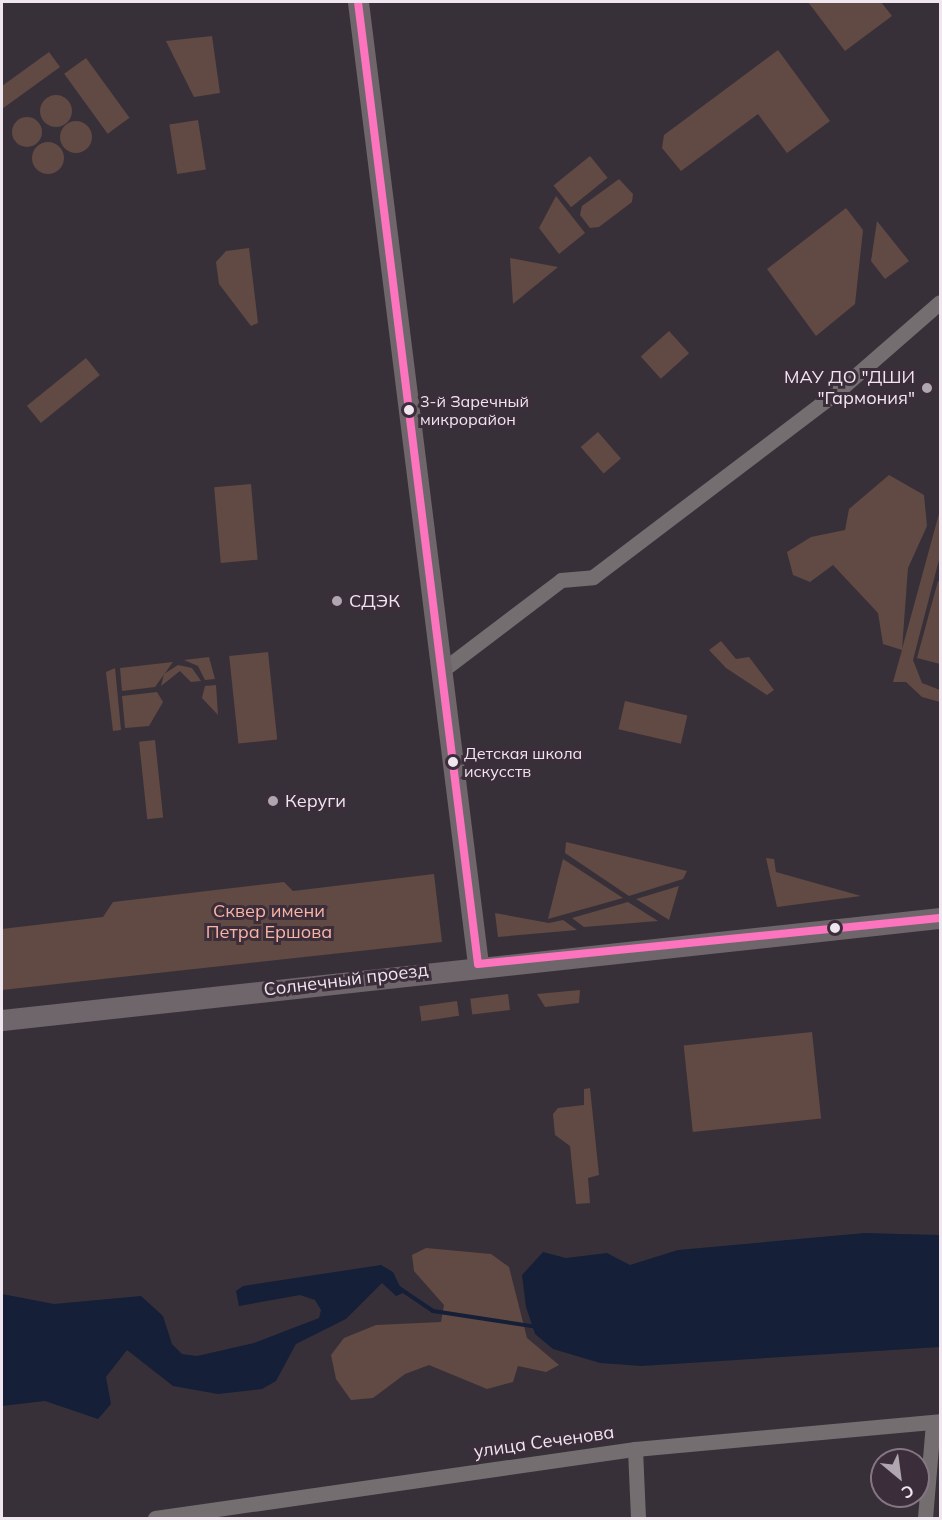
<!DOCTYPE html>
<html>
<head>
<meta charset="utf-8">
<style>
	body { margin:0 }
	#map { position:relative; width:942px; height:1520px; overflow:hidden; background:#383038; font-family:Mulish,sans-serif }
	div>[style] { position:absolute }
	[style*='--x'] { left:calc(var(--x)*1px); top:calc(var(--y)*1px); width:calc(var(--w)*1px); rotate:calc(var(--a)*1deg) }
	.green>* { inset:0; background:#614944; transform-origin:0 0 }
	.round { border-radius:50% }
	.water>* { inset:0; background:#151f37 }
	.stream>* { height:4px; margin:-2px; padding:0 2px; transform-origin:2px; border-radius:2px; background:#151f37 }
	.street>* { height:15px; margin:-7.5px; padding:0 7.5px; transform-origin:7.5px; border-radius:7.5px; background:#746e70 }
	.secondary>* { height:21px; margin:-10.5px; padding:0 10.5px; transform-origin:10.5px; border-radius:10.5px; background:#6e666b }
	.bus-1>* { height:8px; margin:-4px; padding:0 4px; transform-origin:4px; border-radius:4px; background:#fc73be }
	.dots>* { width:16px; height:16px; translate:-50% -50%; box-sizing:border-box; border:3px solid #3c2d3b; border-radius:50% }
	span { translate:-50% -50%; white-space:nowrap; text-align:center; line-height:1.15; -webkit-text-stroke:6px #3c2d3b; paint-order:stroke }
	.bus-label { font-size:16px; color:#f0e6ef }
	.left { translate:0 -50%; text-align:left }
	.poi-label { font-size:18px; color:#f0e6ef }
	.right { translate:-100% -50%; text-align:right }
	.park-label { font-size:18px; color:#f8b4a4 }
	.street-label { font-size:18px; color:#f0e6ef }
	.frame { position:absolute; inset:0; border:3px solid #f0e6ef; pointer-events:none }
	.north { position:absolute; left:870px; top:1448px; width:60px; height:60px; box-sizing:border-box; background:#3c2d3b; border:2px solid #847783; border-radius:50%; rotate:151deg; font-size:16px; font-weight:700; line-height:24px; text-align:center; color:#f0e6ef }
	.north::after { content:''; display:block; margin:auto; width:21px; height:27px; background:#b0a6af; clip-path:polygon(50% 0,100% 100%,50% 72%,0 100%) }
</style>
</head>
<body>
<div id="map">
	<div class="green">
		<i style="clip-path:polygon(808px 2px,881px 2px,892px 16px,845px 51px)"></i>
		<i style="clip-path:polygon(212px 36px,220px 93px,194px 97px,166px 41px)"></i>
		<i style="clip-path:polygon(778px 50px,830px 121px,787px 153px,758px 114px,681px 171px,662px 148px,664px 135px)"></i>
		<i style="clip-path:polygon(49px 52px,60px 67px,2px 109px,2px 86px)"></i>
		<i style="left:86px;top:58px;width:74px;height:27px;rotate:54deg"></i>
		<i class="round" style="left:40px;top:95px;width:32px;height:32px"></i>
		<i class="round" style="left:12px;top:117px;width:30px;height:30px"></i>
		<i style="left:198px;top:120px;width:50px;height:29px;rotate:81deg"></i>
		<i class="round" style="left:60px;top:121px;width:32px;height:32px"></i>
		<i class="round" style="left:32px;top:142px;width:32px;height:32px"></i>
		<i style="left:590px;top:156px;width:28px;height:47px;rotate:51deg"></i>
		<i style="clip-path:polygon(619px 179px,633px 194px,632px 202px,599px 227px,590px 228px,580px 215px,582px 206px)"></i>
		<i style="clip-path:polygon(556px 196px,585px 233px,559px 254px,539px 228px)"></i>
		<i style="clip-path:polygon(846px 208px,863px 230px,855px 304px,816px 336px,767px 269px)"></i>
		<i style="clip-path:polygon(877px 221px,909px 261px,885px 279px,871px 261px)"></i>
		<i style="clip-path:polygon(249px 248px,258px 323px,251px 326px,219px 284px,216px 262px,226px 251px)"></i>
		<i style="clip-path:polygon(510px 258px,558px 267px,513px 304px)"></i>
		<i style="left:669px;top:331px;width:30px;height:38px;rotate:48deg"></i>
		<i style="left:86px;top:358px;width:22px;height:76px;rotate:51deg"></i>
		<i style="left:598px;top:432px;width:35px;height:23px;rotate:49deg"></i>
		<i style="clip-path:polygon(889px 475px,924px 495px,927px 526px,908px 568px,902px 649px,940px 510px,940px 556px,913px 660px,922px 683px,940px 690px,940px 702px,922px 697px,906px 682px,893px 682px,902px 650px,883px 644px,878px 613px,833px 565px,810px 582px,793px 575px,787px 552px,811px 537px,845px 530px,849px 509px)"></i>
		<i style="left:251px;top:484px;width:76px;height:37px;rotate:85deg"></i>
		<i style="clip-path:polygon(938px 581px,940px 582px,940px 664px,917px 658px)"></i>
		<i style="clip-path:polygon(721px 641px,736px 659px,749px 657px,774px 690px,767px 695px,726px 668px,709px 650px)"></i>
		<i style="left:268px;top:652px;width:88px;height:39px;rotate:84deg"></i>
		<i style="clip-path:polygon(209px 657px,215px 679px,205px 680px,198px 666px,184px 660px)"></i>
		<i style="clip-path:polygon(173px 662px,155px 687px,122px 691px,120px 668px)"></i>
		<i style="clip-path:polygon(178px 665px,192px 668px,201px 681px,191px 682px,180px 671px,161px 686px,164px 674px)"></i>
		<i style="clip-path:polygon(115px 668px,121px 730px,113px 731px,106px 672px)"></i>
		<i style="clip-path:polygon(216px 685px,218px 715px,202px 698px,205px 686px)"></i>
		<i style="clip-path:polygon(157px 692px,163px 702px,149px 726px,125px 728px,122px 696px)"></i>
		<i style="left:625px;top:701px;width:64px;height:29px;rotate:13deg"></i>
		<i style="left:155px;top:740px;width:78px;height:16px;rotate:84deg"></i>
		<i style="clip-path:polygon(566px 842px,687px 871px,683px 879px,629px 896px,565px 853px)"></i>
		<i style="clip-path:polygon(766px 858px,774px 859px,776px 872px,861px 896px,777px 907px)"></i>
		<i style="clip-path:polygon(563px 859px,623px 898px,548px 919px)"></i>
		<i style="clip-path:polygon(434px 874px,442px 942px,2px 990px,2px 929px,103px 917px,113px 902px,284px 882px,293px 891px)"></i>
		<i style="clip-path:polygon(679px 886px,669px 920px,636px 899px)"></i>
		<i style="clip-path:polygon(628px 902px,658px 921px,584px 927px,572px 918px)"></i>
		<i style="clip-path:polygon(495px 913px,549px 923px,563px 920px,577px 930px,498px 937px)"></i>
		<i style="clip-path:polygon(580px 990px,579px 1003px,545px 1007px,537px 994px)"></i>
		<i style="left:508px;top:994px;width:16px;height:38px;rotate:83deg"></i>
		<i style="left:457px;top:1001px;width:15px;height:38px;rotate:82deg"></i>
		<i style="left:812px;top:1032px;width:87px;height:129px;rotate:84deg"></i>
		<i style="clip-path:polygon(590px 1088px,599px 1175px,588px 1178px,590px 1203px,576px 1204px,570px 1146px,555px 1135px,553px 1114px,558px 1108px,584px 1105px,584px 1089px)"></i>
		<i style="clip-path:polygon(426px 1248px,491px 1254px,509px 1267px,527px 1338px,559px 1365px,546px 1372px,518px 1366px,513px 1382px,487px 1389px,429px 1365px,405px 1374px,373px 1398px,351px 1400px,336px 1379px,331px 1355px,344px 1338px,376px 1325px,441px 1322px,444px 1305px,414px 1271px,412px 1255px)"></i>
	</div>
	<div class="water">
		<i style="clip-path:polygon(865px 1233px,940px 1235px,940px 1347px,641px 1366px,600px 1363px,553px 1349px,535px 1334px,526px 1307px,522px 1275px,543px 1252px,566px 1258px,607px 1253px,630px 1265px,678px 1250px)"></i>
		<i style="clip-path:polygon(381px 1265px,393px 1272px,403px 1293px,396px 1296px,382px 1283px,346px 1319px,296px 1344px,276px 1381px,262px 1389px,218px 1394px,173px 1386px,127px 1350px,106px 1377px,111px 1404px,98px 1419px,45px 1401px,2px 1406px,2px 1294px,54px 1304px,141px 1296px,163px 1316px,172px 1344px,182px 1354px,197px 1356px,254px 1343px,319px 1318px,321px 1310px,315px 1300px,300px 1295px,239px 1306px,236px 1291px,243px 1286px)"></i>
	</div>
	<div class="stream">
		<i style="--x:399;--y:1288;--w:41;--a:34.1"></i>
		<i style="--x:433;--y:1311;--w:105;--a:8.7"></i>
	</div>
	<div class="street">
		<i style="--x:440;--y:672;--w:152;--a:-37.2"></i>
		<i style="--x:561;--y:580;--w:32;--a:-5"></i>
		<i style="--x:593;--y:577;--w:308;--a:-37.2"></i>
		<i style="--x:838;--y:391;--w:135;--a:-41.1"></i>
		<i style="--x:635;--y:1449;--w:69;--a:87.5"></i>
		<i style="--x:155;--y:1518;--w:485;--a:-8.2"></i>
		<i style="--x:635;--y:1449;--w:306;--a:-5.2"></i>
		<i style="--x:925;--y:1518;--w:96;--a:-85.2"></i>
	</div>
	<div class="secondary">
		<i style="--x:358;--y:2;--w:969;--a:82.89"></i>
		<i style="--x:2;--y:1020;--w:944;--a:-6.21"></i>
	</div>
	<div class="bus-1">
		<i style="--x:358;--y:2;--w:969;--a:82.89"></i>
		<i style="--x:478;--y:964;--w:464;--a:-5.7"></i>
	</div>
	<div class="dots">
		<i style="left:927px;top:388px;background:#b0a6af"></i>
		<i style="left:409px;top:410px;background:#f0e6ef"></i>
		<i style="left:337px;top:601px;background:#b0a6af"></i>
		<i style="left:453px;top:762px;background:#f0e6ef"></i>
		<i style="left:273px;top:801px;background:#b0a6af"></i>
		<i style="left:835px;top:928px;background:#f0e6ef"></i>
	</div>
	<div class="bus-label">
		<span class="left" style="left:420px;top:410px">3-й Заречный<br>микрорайон</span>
		<span class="left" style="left:464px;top:762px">Детская школа<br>искусств</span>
	</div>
	<div class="poi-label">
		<span class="right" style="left:915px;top:388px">МАУ ДО "ДШИ<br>"Гармония"</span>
		<span class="left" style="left:349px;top:601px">СДЭК</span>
		<span class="left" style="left:285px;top:801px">Керуги</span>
	</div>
	<div class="park-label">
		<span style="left:269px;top:922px">Сквер имени<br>Петра Ершова</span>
	</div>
	<div class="street-label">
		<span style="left:346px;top:980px;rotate:-7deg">Солнечный проезд</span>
		<span style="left:544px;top:1442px;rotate:-8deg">улица Сеченова</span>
	</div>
	<div class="frame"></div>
	<div class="north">С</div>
</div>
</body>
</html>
